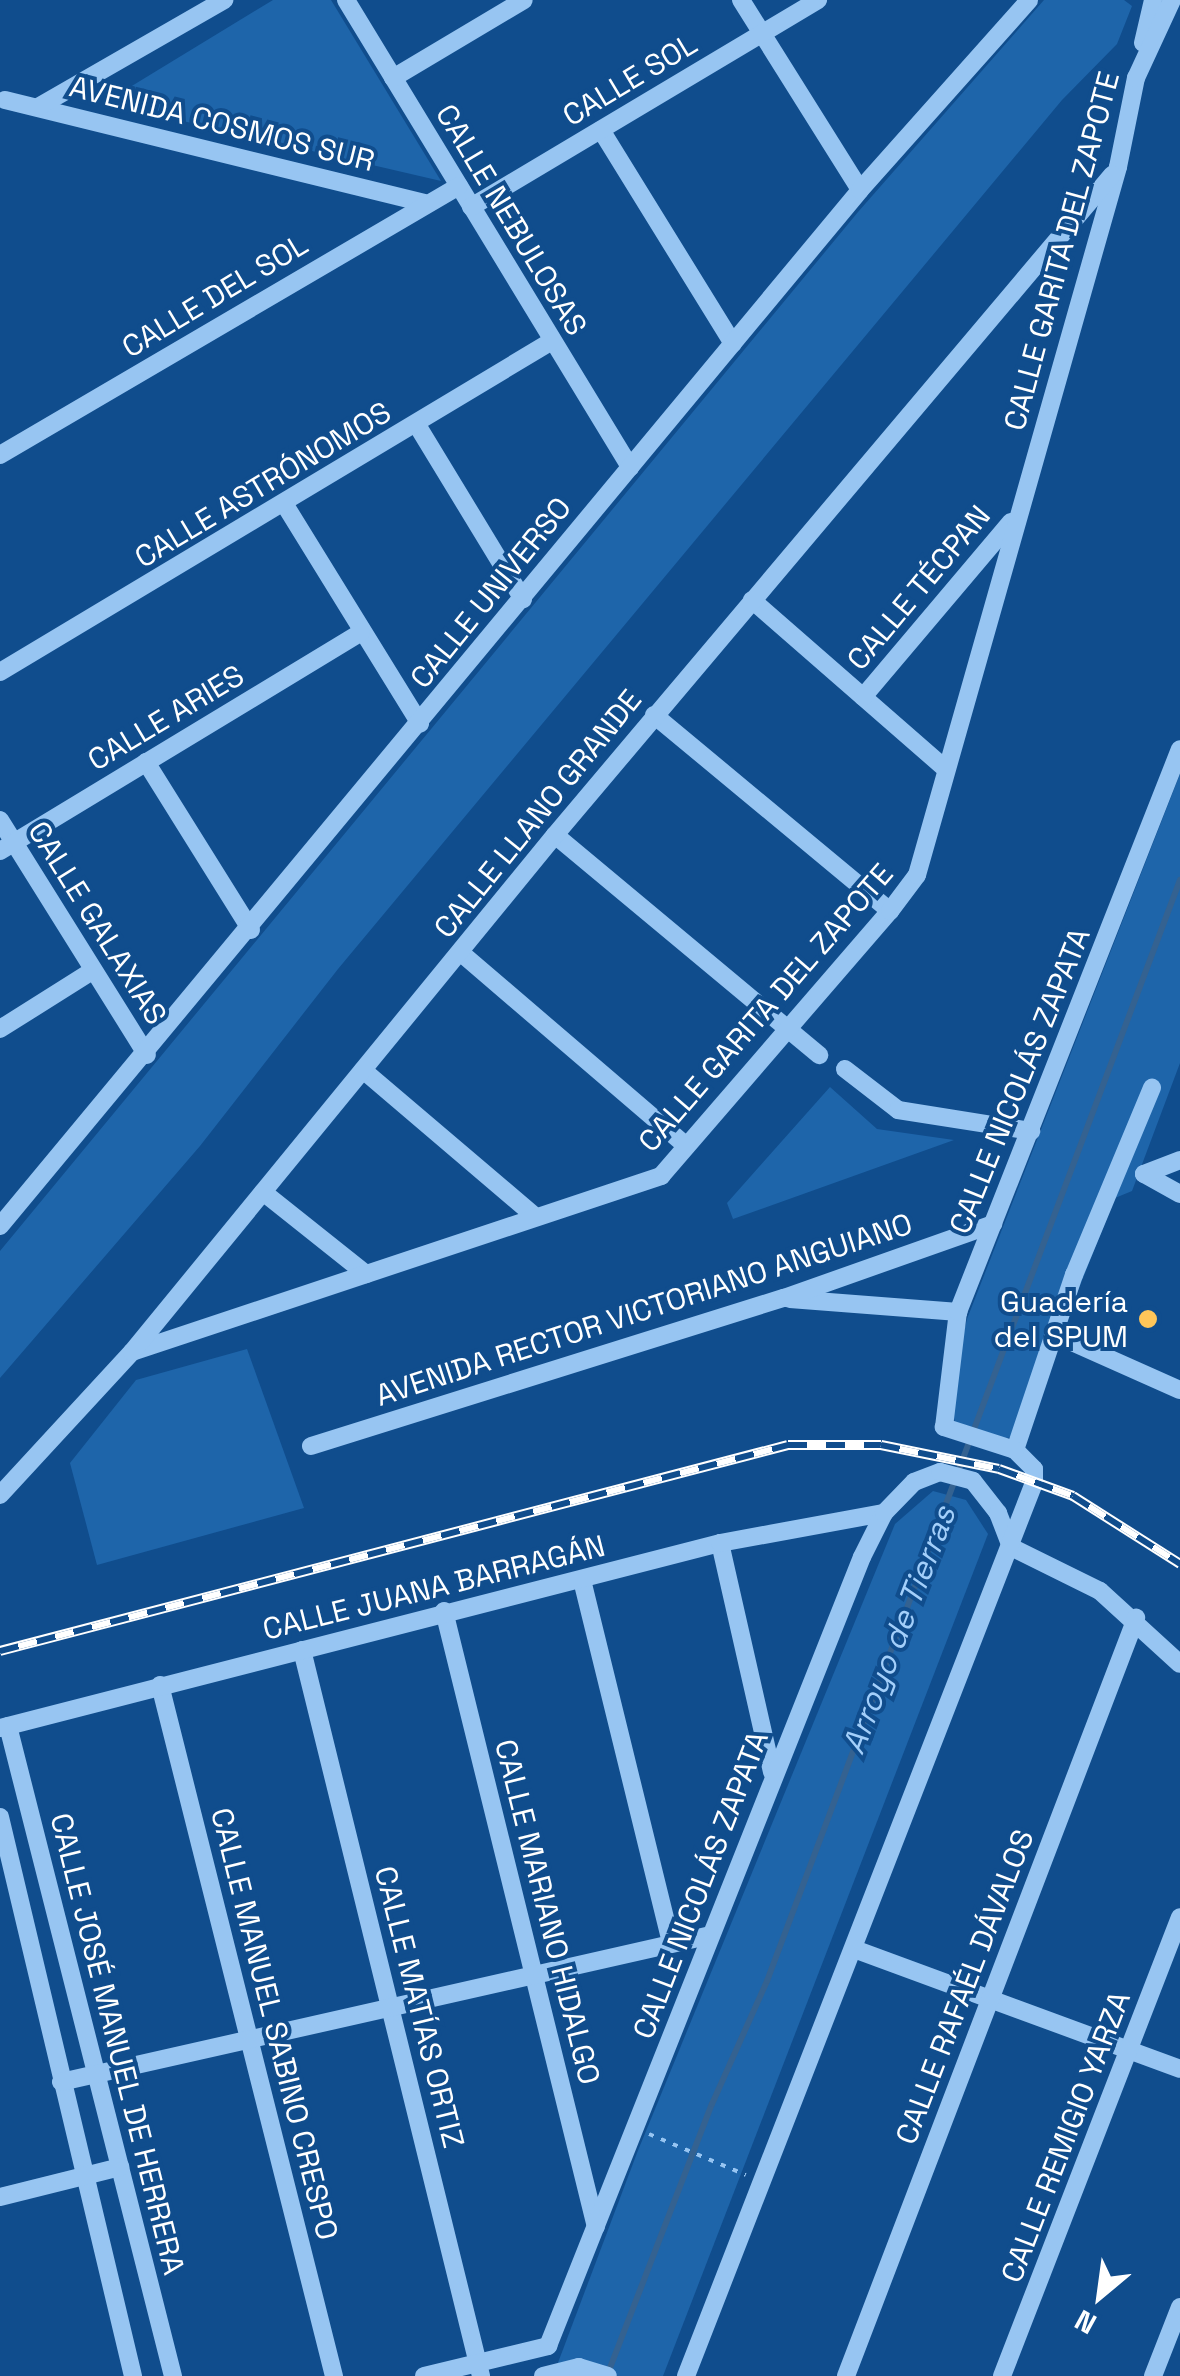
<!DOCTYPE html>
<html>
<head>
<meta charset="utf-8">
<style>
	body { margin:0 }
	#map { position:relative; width:1180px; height:2376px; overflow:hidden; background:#104d8d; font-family:"Space Grotesk",sans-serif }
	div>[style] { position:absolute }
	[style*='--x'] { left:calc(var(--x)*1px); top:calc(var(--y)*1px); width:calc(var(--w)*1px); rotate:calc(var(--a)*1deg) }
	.green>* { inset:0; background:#1e65aa }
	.stream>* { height:6px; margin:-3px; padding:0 3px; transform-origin:3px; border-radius:3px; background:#346291 }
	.path>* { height:4px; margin-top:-2px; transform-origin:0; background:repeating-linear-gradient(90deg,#97c5f2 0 5px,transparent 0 13px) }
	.minor>* { height:18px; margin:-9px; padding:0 9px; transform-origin:9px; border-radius:9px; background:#97c5f2 }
	.rail>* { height:10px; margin-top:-5px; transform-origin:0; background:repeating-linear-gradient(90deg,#104d8d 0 19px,#fff 0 38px); box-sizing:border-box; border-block:2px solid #fff }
	.dots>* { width:28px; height:28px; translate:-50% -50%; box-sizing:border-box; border:5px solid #104d8d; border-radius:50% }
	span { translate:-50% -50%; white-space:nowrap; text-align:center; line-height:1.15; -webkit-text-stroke:8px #104d8d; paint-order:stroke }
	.street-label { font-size:30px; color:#fff }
	.poi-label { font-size:30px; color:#fff }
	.right { translate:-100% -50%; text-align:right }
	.water-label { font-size:32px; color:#a3cffa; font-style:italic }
	.north { position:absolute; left:1050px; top:2246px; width:100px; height:100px; -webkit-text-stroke:8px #104d8d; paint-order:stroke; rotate:209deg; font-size:28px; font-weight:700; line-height:40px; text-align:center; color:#fff }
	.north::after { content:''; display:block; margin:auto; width:35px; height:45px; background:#fff; clip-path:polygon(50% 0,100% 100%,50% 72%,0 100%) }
</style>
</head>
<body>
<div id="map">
	<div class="green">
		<i style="clip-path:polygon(273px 0,331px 0,441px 181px,114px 105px,117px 95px)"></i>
		<i style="clip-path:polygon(1044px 0,1124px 0,1132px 6px,1117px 44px,1062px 100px,338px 969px,200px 1146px,0 1378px,0 1251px,858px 212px)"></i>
		<i style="clip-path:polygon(1180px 774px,1180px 1063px,1132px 1191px,1115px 1198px,1026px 1421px,1017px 1437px,981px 1440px,955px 1423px,949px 1394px,967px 1319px)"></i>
		<i style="clip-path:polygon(830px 1087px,877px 1129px,954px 1140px,733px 1219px,727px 1203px)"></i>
		<i style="clip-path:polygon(247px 1349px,304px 1508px,97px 1565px,70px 1463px,136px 1380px)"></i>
		<i style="clip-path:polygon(933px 1491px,966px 1500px,988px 1534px,663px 2376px,553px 2376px,637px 2153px,895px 1524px)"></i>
	</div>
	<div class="stream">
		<i style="--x:608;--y:2373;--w:288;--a:-68.9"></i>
		<i style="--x:712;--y:2104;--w:135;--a:-65.9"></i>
		<i style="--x:767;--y:1981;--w:1176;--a:-69.44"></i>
	</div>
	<div class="path">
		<i style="--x:649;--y:2134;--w:105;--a:22.9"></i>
	</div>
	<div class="minor">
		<i style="--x:346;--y:0;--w:547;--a:58.69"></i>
		<i style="--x:741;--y:0;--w:224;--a:57.9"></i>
		<i style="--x:1143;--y:43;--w:44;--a:-76.9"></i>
		<i style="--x:393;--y:78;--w:152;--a:-30.8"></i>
		<i style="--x:5;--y:100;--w:432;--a:13.8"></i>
		<i style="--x:38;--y:107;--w:215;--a:-29.9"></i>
		<i style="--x:601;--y:130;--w:251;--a:58.3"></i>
		<i style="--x:471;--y:207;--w:404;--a:-30.8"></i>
		<i style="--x:417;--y:425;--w:204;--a:58.7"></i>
		<i style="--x:0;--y:455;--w:532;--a:-30.37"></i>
		<i style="--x:285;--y:505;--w:257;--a:58.3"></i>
		<i style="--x:752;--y:600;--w:257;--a:41.1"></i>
		<i style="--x:0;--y:672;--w:644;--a:-30.95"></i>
		<i style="--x:863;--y:697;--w:229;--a:-49.8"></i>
		<i style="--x:654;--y:715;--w:307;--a:39.7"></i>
		<i style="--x:146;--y:762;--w:198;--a:58"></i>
		<i style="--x:0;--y:820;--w:277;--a:58"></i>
		<i style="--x:555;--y:835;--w:344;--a:39.8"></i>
		<i style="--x:0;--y:851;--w:422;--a:-31.2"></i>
		<i style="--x:460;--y:952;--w:298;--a:40.6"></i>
		<i style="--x:0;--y:1029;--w:109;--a:-32.2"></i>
		<i style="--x:845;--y:1069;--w:67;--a:37.7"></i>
		<i style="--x:898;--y:1110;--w:135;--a:9"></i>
		<i style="--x:363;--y:1070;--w:227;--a:40.4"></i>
		<i style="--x:1144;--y:1174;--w:41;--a:29.1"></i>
		<i style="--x:1144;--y:1174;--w:39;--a:-21"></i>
		<i style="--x:263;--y:1192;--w:132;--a:38.5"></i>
		<i style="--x:0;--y:1226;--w:1346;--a:-50.3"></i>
		<i style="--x:860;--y:190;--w:254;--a:-48.3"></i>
		<i style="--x:790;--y:1299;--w:169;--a:4.4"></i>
		<i style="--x:1072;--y:1342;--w:118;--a:24"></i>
		<i style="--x:132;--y:1352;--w:558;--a:-18.4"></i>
		<i style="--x:661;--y:1176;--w:350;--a:-49.2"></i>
		<i style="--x:890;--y:911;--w:45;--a:-53.1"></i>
		<i style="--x:917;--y:875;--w:736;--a:-74.15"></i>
		<i style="--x:1118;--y:167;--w:91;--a:-78.6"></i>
		<i style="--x:1136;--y:78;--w:86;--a:-65.2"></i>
		<i style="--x:311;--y:1446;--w:496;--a:-17.4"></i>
		<i style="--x:784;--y:1298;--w:222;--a:-19.5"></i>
		<i style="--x:1015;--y:1450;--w:185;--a:-71.4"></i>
		<i style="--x:1074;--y:1275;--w:203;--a:-67.4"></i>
		<i style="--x:0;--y:1495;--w:195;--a:-47.3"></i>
		<i style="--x:132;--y:1352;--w:668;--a:-50.71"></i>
		<i style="--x:555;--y:835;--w:864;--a:-49.84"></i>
		<i style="--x:720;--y:1543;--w:235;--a:77.2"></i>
		<i style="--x:582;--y:1580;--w:373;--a:76.2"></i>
		<i style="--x:444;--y:1611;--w:634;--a:76.14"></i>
		<i style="--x:302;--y:1650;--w:748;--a:76.15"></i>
		<i style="--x:160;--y:1685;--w:713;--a:75.87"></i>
		<i style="--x:8;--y:1726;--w:671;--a:75.76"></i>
		<i style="--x:0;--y:1728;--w:743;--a:-14.41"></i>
		<i style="--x:720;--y:1543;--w:167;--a:-10.4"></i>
		<i style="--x:0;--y:1817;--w:575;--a:76.62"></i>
		<i style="--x:854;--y:1949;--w:347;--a:20.2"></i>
		<i style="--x:61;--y:2082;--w:666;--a:-12.74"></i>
		<i style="--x:0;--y:2197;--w:124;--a:-14"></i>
		<i style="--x:424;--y:2376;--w:128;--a:-13.6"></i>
		<i style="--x:548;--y:2346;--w:849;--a:-68.3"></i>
		<i style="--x:862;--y:1557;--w:49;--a:-63.4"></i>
		<i style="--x:884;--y:1513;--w:43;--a:-45.9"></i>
		<i style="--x:914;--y:1482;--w:28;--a:-21"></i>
		<i style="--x:940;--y:1472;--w:34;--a:15"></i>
		<i style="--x:973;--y:1481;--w:41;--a:52"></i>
		<i style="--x:998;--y:1513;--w:36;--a:69"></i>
		<i style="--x:1011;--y:1547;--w:99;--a:26.3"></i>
		<i style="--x:1100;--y:1591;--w:108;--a:42.4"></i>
		<i style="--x:543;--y:2376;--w:37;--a:-14"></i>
		<i style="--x:579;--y:2367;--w:30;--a:17"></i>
		<i style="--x:686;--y:2376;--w:958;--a:-68.71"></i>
		<i style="--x:1034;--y:1483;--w:14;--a:-90"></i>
		<i style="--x:1034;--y:1469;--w:27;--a:-135"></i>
		<i style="--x:1015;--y:1450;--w:75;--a:-162.1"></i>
		<i style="--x:944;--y:1427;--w:116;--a:-83.1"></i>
		<i style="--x:958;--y:1312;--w:605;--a:-68.48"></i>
		<i style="--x:846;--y:2376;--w:812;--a:-69.06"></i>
		<i style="--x:1002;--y:2376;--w:492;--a:-68.8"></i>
		<i style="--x:1153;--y:2376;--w:74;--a:-68.6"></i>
	</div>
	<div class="rail">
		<i style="--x:0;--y:1651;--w:814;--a:-14.65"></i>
		<i style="--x:788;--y:1445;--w:93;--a:0"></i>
		<i style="--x:881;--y:1445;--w:120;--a:11.5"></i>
		<i style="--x:999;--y:1469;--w:79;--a:20"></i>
		<i style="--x:1073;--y:1496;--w:127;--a:32.4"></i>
	</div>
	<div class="dots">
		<i style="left:1148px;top:1319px;background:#ffc659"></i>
	</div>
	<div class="street-label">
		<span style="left:630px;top:80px;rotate:-31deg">CALLE SOL</span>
		<span style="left:222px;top:124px;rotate:14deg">AVENIDA COSMOS SUR</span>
		<span style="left:511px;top:220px;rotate:59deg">CALLE NEBULOSAS</span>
		<span style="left:1062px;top:251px;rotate:-75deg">CALLE GARITA DEL ZAPOTE</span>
		<span style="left:215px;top:296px;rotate:-31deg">CALLE DEL SOL</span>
		<span style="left:263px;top:485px;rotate:-31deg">CALLE ASTRÓNOMOS</span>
		<span style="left:919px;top:588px;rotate:-50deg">CALLE TÉCPAN</span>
		<span style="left:491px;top:593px;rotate:-51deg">CALLE UNIVERSO</span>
		<span style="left:166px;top:718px;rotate:-31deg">CALLE ARIES</span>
		<span style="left:538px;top:814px;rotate:-51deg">CALLE LLANO GRANDE</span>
		<span style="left:97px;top:923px;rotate:58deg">CALLE GALAXIAS</span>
		<span style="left:766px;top:1008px;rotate:-49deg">CALLE GARITA DEL ZAPOTE</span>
		<span style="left:1020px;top:1081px;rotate:-68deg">CALLE NICOLÁS ZAPATA</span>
		<span style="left:644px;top:1310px;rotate:-18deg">AVENIDA RECTOR VICTORIANO ANGUIANO</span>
		<span style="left:434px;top:1588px;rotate:-14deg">CALLE JUANA BARRAGÁN</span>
		<span style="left:701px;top:1885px;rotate:-69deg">CALLE NICOLÁS ZAPATA</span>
		<span style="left:547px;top:1912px;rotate:76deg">CALLE MARIANO HIDALGO</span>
		<span style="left:965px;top:1987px;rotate:-69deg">CALLE RAFAÉL DÁVALOS</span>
		<span style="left:419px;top:2007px;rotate:76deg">CALLE MATÍAS ORTIZ</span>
		<span style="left:274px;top:2024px;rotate:76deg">CALLE MANUEL SABINO CRESPO</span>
		<span style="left:117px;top:2044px;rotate:76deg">CALLE JOSÉ MANUEL DE HERRERA</span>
		<span style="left:1066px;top:2137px;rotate:-69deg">CALLE REMIGIO YARZA</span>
	</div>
	<div class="poi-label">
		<span class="right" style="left:1128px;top:1319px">Guadería<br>del SPUM</span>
	</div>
	<div class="water-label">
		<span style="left:899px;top:1630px;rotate:-69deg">Arroyo de Tierras</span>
	</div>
	<div class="north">N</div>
</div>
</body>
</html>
